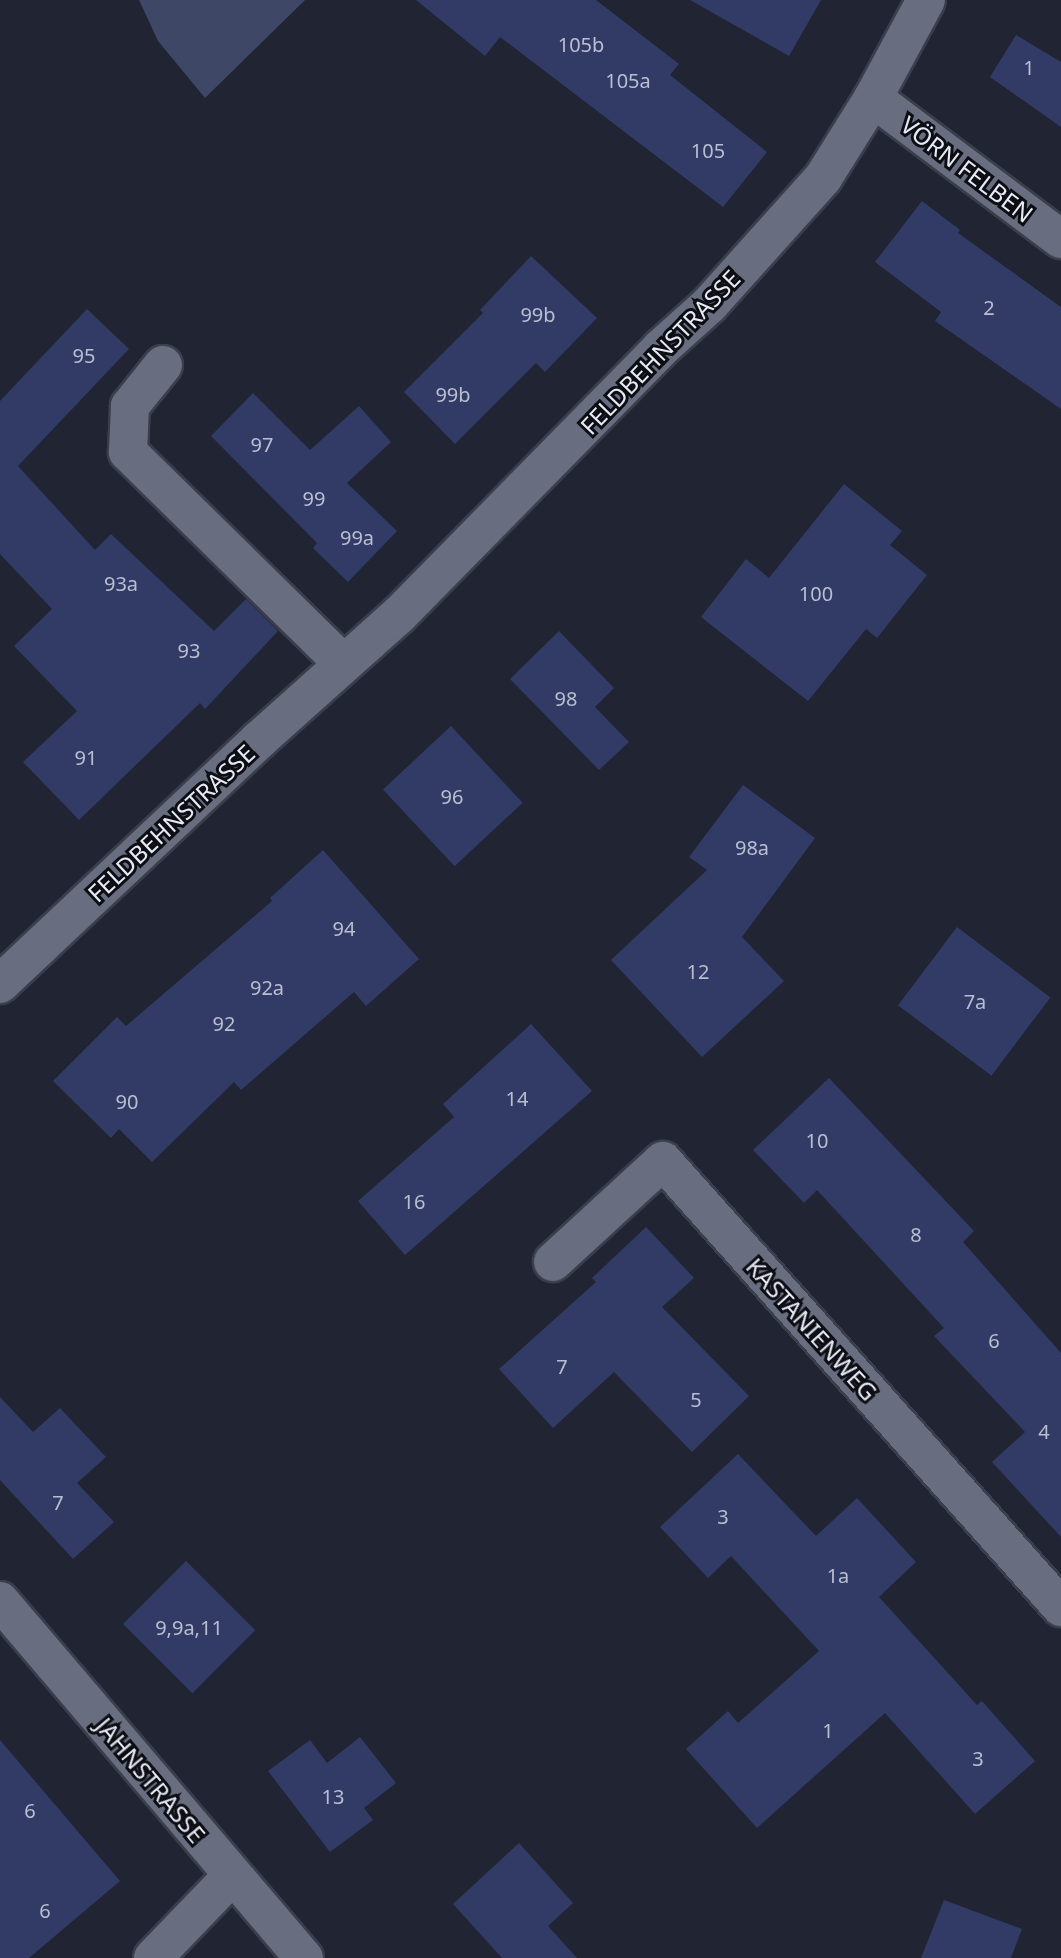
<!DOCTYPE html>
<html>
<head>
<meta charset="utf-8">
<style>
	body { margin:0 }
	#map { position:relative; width:1061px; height:1958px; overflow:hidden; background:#202433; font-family:"Noto Sans",sans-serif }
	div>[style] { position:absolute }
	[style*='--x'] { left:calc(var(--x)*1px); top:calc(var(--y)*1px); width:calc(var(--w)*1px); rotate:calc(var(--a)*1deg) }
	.green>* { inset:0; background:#3f4767 }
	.building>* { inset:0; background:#313b66; transform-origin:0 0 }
	.roads { filter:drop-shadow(2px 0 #3b3e4b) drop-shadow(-2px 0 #3b3e4b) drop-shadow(0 2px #3b3e4b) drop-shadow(0 -2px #3b3e4b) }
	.street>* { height:38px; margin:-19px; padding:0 19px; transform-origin:19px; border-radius:19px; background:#686e80 }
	span { translate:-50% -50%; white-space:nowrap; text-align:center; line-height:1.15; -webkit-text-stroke:6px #0c0e14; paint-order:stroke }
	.number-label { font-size:20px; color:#babed1 }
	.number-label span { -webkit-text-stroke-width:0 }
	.street-label { font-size:24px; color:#e7eaf5 }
</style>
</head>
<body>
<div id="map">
	<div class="green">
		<i style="clip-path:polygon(139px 0,305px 0,205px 98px,158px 41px)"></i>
	</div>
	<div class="building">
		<i style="clip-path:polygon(416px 0,596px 0,679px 64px,670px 75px,767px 152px,723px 207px,500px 37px,485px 56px)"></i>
		<i style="clip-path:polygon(690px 0,821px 0,789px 56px)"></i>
		<i style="clip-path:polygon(1016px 35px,1061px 62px,1061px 127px,990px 77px)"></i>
		<i style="clip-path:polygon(922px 201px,960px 230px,958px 233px,1061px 307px,1061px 409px,935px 321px,941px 312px,875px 262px)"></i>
		<i style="clip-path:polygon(531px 256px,597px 318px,545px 372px,536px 363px,455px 444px,404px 392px,483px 313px,480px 310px)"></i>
		<i style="clip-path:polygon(87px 309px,129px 349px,18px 466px,95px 550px,111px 534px,214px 631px,246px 599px,278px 631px,205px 709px,200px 703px,79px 820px,23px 762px,77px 711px,14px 646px,52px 609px,0 554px,0 401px)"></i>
		<i style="clip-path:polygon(253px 393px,310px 450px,359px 406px,391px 442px,347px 483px,397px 531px,348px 582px,313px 548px,317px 543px,211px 436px)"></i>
		<i style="clip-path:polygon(844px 484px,902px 531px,890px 545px,927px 575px,877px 638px,866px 629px,808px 701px,701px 617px,746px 559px,769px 578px)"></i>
		<i style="clip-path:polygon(559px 631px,614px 688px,595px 707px,629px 742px,599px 770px,510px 679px)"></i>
		<i style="left:451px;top:726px;width:105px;height:93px;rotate:47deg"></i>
		<i style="clip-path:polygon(743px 785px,815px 838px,742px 937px,784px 981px,702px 1057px,611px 960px,707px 870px,689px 857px)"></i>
		<i style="clip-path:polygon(323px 850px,419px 959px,366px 1006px,354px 992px,241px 1090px,234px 1082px,152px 1162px,119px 1129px,111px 1138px,53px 1081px,117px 1017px,126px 1026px,272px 901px,270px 898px)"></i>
		<i style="left:957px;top:927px;width:117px;height:98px;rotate:37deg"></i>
		<i style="clip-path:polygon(531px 1024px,592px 1091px,405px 1255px,358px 1201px,454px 1117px,443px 1104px)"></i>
		<i style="clip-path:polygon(829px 1078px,974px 1231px,963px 1242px,1061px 1353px,1061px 1537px,992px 1462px,1025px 1432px,934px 1336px,944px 1328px,817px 1190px,804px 1203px,753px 1150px)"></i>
		<i style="clip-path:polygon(646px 1227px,694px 1278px,662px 1307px,749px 1396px,692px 1452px,614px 1372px,553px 1428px,499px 1369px,596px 1282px,592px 1278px)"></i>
		<i style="clip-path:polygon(0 1397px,33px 1432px,60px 1408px,106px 1457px,77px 1483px,114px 1522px,73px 1559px,0 1480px)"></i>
		<i style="clip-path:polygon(738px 1454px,816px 1536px,857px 1498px,916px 1562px,879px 1597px,977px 1705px,982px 1701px,1035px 1761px,975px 1814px,885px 1713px,757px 1828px,686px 1749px,728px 1711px,738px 1723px,819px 1651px,731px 1556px,708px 1578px,660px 1527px)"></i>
		<i style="left:186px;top:1561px;width:98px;height:89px;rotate:45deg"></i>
		<i style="clip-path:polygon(360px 1737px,396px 1783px,364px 1808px,373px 1820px,330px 1852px,268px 1771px,310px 1740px,327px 1763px)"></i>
		<i style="clip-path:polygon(0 1740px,120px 1881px,29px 1958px,0 1958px)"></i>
		<i style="clip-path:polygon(519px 1843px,573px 1903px,548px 1926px,577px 1958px,502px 1958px,453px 1904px)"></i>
		<i style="clip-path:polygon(944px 1900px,1022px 1929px,1011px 1958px,921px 1958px)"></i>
	</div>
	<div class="roads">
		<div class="street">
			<i style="--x:873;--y:98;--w:235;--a:36.9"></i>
			<i style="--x:163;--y:365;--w:53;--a:128.8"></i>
			<i style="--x:130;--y:406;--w:46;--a:92.5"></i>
			<i style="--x:128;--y:452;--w:301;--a:44.5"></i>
			<i style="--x:0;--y:984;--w:356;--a:-43.3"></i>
			<i style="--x:259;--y:740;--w:188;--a:-41.8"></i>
			<i style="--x:399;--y:615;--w:373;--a:-45.5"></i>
			<i style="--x:660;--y:349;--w:66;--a:-41.9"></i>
			<i style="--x:709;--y:305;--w:171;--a:-48.1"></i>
			<i style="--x:823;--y:178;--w:94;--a:-58"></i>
			<i style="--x:873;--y:98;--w:111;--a:-61.6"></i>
			<i style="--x:553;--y:1262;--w:149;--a:-42.6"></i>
			<i style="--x:663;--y:1161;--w:598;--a:48.26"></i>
			<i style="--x:0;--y:1601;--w:469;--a:49.6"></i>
			<i style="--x:153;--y:1958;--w:114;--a:-46.1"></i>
		</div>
	</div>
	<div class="number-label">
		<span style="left:581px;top:44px">105b</span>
		<span style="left:1029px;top:67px">1</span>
		<span style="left:628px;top:80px">105a</span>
		<span style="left:708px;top:150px">105</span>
		<span style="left:989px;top:307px">2</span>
		<span style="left:538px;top:314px">99b</span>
		<span style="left:84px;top:355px">95</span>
		<span style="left:453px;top:394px">99b</span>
		<span style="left:262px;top:444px">97</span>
		<span style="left:314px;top:498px">99</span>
		<span style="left:357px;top:537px">99a</span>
		<span style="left:121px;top:583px">93a</span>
		<span style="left:816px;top:593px">100</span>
		<span style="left:189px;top:650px">93</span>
		<span style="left:566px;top:698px">98</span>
		<span style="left:86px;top:757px">91</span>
		<span style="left:452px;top:796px">96</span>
		<span style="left:752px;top:847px">98a</span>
		<span style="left:344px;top:928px">94</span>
		<span style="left:698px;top:971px">12</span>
		<span style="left:267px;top:987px">92a</span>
		<span style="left:975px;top:1001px">7a</span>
		<span style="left:224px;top:1023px">92</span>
		<span style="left:517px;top:1098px">14</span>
		<span style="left:127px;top:1101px">90</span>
		<span style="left:817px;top:1140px">10</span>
		<span style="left:414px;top:1201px">16</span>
		<span style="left:916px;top:1234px">8</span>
		<span style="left:994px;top:1340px">6</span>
		<span style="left:562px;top:1366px">7</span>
		<span style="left:696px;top:1399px">5</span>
		<span style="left:1044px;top:1431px">4</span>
		<span style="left:58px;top:1502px">7</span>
		<span style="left:723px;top:1516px">3</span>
		<span style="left:838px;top:1575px">1a</span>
		<span style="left:189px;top:1627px">9,9a,11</span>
		<span style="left:828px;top:1730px">1</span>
		<span style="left:978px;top:1758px">3</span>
		<span style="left:333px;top:1796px">13</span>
		<span style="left:30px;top:1810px">6</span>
		<span style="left:45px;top:1910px">6</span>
	</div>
	<div class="street-label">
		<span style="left:967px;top:169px;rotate:37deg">VÖRN FELBEN</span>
		<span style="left:660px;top:352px;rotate:-46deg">FELDBEHNSTRASSE</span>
		<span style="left:171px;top:823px;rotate:-43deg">FELDBEHNSTRASSE</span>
		<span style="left:812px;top:1329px;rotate:48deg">KASTANIENWEG</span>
		<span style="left:151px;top:1780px;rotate:50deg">JAHNSTRASSE</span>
	</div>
</div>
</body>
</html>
